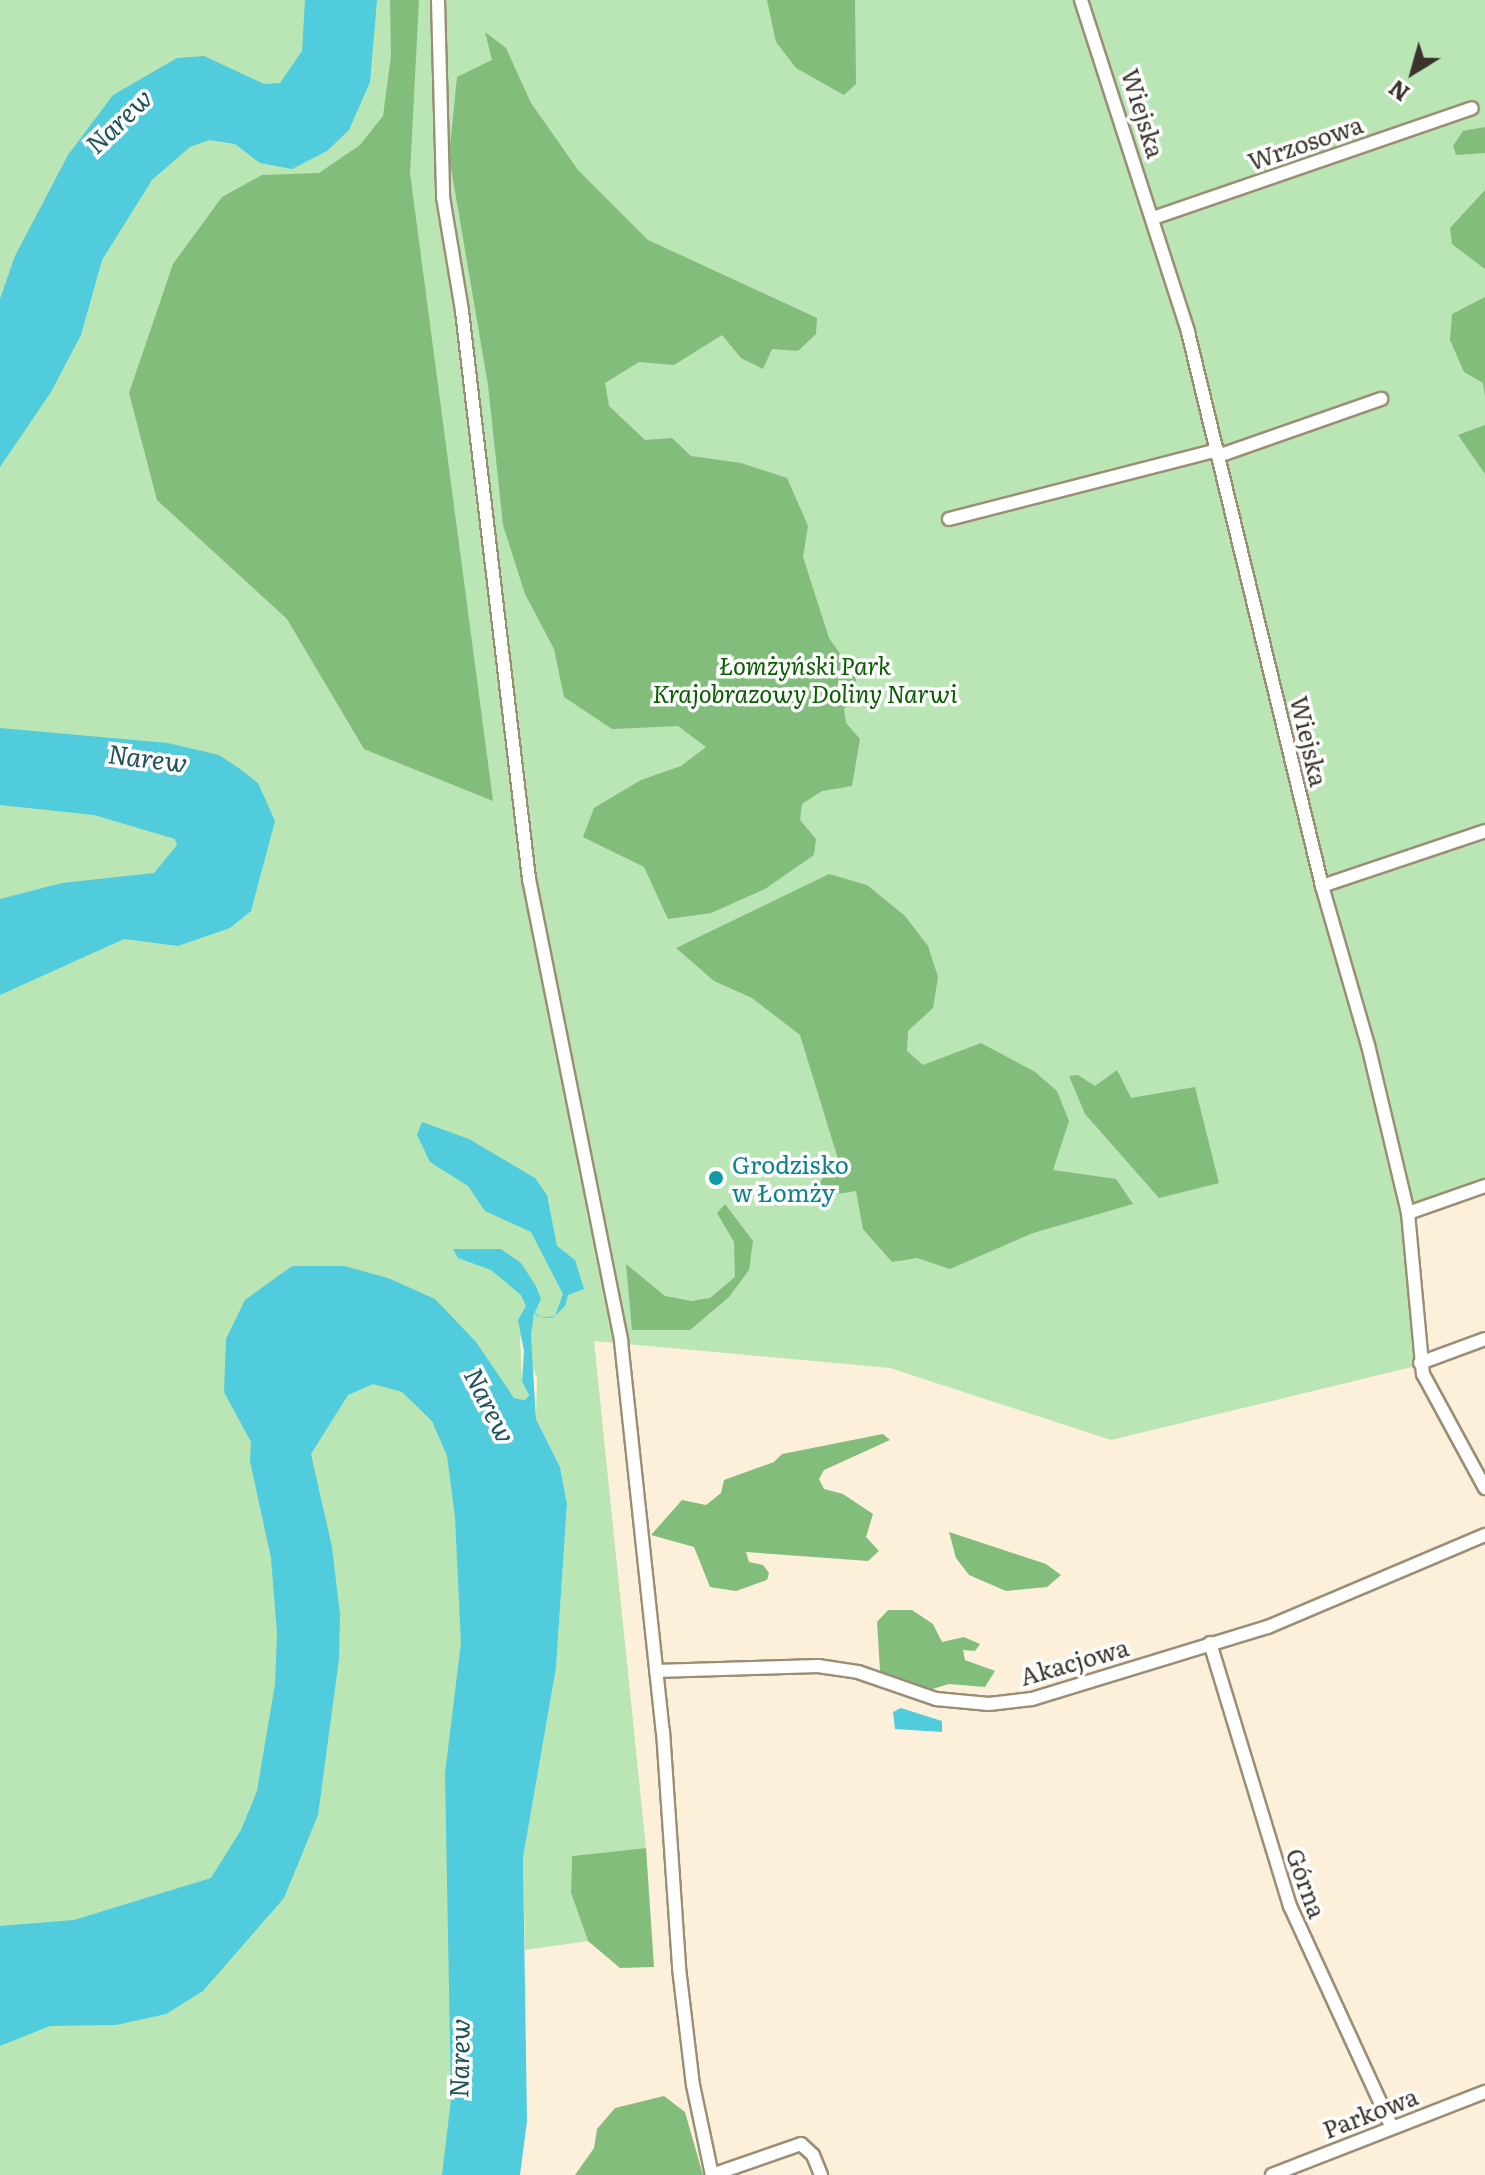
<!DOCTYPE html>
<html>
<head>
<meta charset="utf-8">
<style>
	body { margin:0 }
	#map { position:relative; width:1485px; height:2175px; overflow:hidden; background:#fdf0db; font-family:Literata,serif }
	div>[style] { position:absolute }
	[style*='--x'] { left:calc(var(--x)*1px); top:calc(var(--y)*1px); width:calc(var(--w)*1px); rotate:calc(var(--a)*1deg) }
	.green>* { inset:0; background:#bae5b4 }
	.forest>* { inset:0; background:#82bd7b }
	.water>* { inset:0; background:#51ccdc }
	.roads { filter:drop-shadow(2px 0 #9c8d75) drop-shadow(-2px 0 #9c8d75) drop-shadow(0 2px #9c8d75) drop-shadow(0 -2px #9c8d75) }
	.minor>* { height:12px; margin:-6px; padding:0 6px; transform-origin:6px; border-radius:6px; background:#fff }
	.dots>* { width:22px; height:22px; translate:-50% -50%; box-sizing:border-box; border:4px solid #fff; border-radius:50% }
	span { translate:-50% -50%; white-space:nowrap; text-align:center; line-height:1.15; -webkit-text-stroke:7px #fff; paint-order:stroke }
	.street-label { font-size:24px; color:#3a342a }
	.park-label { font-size:24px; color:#095e01; font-style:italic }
	.culture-label { font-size:24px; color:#0d838f }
	.left { translate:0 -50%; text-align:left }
	.water-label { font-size:26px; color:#1e5359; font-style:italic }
	.north { position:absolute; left:1373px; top:32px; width:80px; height:80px; -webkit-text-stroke:6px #fff; paint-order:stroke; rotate:217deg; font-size:22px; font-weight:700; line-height:32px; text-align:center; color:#3a342a }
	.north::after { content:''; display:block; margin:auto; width:28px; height:36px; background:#3a342a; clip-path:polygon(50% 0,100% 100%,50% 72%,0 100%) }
</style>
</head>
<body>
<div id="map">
	<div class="green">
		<i style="clip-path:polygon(0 0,1485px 0,1485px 1191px,1403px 1220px,1420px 1365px,1111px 1440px,890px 1368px,594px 1341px,646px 1848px,572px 1856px,571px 1893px,588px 1941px,525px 1950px,523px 1858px,556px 1668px,567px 1504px,560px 1467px,536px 1419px,537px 1378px,520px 1335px,522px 1381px,530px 1392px,525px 1400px,514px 1398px,463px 1330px,465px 2175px,0 2175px)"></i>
	</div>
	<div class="forest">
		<i style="clip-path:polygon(390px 0,419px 0,410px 173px,493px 801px,364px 749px,287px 619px,157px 500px,129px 393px,173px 264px,222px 197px,262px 175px,319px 173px,360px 145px,383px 116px,391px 56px)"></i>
		<i style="clip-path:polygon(767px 0,855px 0,856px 84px,844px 95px,796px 68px,776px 42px)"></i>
		<i style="clip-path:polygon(485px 32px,506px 48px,531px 103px,578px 170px,648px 240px,817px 318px,816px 334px,798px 351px,772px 349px,763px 369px,741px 358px,722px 335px,674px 365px,639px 362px,605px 383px,609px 406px,645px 440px,672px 438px,691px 456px,741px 463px,787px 478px,808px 526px,803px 557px,829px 638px,855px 675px,858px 696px,844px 709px,846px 723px,860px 739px,852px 786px,822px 791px,802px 804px,800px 820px,816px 839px,814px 855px,765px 889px,711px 913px,668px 919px,644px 867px,583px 837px,594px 808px,641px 780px,681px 766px,706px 747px,678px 726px,612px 729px,564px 697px,554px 649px,525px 594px,503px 525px,488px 385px,449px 156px,457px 77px,492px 60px)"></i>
		<i style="clip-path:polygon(1485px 127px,1485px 153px,1456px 155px,1453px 146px,1463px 131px)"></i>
		<i style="clip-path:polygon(1485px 190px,1485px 269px,1452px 244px,1450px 228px)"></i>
		<i style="clip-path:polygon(1485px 297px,1485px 397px,1483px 383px,1464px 372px,1450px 340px,1452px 314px)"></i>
		<i style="clip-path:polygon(1485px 425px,1485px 474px,1458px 435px)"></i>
		<i style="clip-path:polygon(829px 874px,867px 885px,905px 916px,928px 946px,938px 977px,933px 1008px,908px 1031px,907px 1051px,923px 1065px,981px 1043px,1035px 1072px,1057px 1091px,1069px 1121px,1053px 1170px,1116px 1179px,1133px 1204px,1033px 1233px,950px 1269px,917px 1258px,892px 1262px,863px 1229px,856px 1191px,825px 1196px,815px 1188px,838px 1159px,800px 1035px,752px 998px,714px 981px,676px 948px)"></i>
		<i style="clip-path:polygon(1117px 1070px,1131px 1098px,1195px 1087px,1219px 1183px,1159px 1198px,1085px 1114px,1069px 1076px,1078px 1075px,1095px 1086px)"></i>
		<i style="clip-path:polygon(725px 1204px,753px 1241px,749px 1270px,729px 1297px,690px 1330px,632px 1330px,626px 1264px,665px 1296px,691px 1301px,710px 1298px,735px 1277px,734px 1242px,717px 1213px)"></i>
		<i style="clip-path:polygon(883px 1434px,890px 1440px,824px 1470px,819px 1479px,824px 1489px,843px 1494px,873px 1514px,866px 1537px,879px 1551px,868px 1561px,746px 1552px,749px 1562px,763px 1565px,769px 1573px,767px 1580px,736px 1591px,710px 1587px,694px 1547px,651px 1535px,682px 1500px,706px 1505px,721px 1493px,724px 1480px,774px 1462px,782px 1454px)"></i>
		<i style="clip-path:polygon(949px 1532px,1046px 1564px,1061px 1575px,1047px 1587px,1006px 1591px,969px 1575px,956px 1558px)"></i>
		<i style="clip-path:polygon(888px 1610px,912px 1610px,933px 1624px,942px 1642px,964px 1637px,980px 1644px,975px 1651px,963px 1650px,965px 1660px,995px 1671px,985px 1687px,949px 1684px,929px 1690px,898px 1683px,880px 1671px,877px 1622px)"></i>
		<i style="clip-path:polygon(646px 1848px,654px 1967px,620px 1968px,588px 1941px,571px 1893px,572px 1856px)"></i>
		<i style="clip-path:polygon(664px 2096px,685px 2112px,703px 2175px,575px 2175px,594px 2148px,597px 2129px,615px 2108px)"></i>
	</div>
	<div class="water">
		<i style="clip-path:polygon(305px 0,377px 0,370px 82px,349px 130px,327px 151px,292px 169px,260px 163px,235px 144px,209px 140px,190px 147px,152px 180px,102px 260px,81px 335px,51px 392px,0 467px,0 299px,15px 256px,68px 155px,113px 95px,177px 58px,204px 56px,264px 84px,280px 83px,302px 51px)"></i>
		<i style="clip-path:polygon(0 728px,168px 743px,219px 755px,240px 769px,258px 783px,275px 821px,251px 911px,230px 928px,178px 946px,124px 939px,0 995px,0 899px,62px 883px,154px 873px,177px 845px,175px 839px,94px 815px,0 805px)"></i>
		<i style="clip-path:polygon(422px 1122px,469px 1139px,535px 1178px,547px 1195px,557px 1246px,575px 1260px,584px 1289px,568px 1295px,565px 1306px,554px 1317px,549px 1318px,540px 1318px,538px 1317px,535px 1313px,534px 1313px,531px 1336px,536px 1419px,560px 1467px,567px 1504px,556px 1668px,523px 1858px,527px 2121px,520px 2175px,442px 2175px,451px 2099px,445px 1773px,461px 1643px,455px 1517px,447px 1456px,432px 1421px,402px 1392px,373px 1384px,348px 1395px,311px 1454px,332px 1547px,340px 1614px,339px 1659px,318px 1815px,284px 1898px,203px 1991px,166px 2014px,116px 2025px,50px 2026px,0 2046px,0 1926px,74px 1920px,211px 1878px,241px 1830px,257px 1791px,275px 1684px,277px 1634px,271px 1558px,250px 1461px,251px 1442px,224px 1392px,226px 1339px,245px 1300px,292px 1266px,344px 1266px,388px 1278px,435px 1299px,476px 1342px,514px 1398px,525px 1400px,529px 1395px,522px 1381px,524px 1351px,518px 1320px,526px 1306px,521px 1295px,491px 1270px,458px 1258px,453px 1249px,501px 1249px,521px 1263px,536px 1286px,541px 1299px,535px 1312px,540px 1318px,555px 1316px,563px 1294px,531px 1232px,485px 1211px,468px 1186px,430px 1162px,417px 1135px)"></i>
		<i style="clip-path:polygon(901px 1708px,942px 1721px,942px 1732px,895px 1729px,893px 1712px)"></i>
	</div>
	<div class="roads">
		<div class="minor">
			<i style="--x:438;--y:0;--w:197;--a:88.5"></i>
			<i style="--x:443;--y:197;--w:116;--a:80.5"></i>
			<i style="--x:462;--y:311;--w:572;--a:83.27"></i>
			<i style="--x:529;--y:879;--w:471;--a:78.7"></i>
			<i style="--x:621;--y:1341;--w:392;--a:83.9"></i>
			<i style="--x:663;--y:1731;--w:238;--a:86.1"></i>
			<i style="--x:679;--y:1968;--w:118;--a:83.2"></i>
			<i style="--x:693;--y:2085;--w:92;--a:78.1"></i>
			<i style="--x:1081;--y:0;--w:349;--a:72.1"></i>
			<i style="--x:1188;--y:332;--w:570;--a:76.4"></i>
			<i style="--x:1322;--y:886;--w:166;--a:73.9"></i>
			<i style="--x:1368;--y:1045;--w:173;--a:76.6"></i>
			<i style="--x:1408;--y:1213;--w:162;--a:84.7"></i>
			<i style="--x:1423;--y:1374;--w:130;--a:61.5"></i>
			<i style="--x:1153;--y:218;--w:337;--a:-19"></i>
			<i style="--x:1218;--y:456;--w:173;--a:-19.3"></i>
			<i style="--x:949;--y:519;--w:277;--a:-14.4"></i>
			<i style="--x:1322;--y:886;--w:172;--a:-18.6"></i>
			<i style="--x:1408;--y:1213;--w:82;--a:-19.3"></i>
			<i style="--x:1420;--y:1363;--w:69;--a:-20.3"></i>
			<i style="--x:1210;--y:1643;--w:275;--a:73.1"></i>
			<i style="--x:1290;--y:1906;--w:244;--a:65.3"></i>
			<i style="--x:656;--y:1671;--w:162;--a:-1.8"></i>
			<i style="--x:818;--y:1666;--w:40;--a:8.5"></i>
			<i style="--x:858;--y:1672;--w:83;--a:19.1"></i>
			<i style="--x:936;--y:1699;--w:53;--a:5.4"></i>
			<i style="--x:989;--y:1704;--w:43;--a:-6.6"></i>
			<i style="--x:1032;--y:1699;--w:247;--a:-17"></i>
			<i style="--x:1268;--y:1627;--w:236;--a:-23"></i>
			<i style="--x:712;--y:2175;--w:94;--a:-19.2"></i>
			<i style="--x:801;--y:2144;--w:16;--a:43"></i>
			<i style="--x:813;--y:2155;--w:22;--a:68"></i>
			<i style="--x:1272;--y:2175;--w:229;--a:-21.3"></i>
		</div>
	</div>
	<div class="dots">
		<i style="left:716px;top:1178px;background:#0f9aa8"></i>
	</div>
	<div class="street-label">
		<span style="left:1144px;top:113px;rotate:73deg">Wiejska</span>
		<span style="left:1305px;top:142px;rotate:-19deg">Wrzosowa</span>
		<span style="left:1310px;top:741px;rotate:77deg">Wiejska</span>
		<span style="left:1074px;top:1661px;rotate:-16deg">Akacjowa</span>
		<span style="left:1307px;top:1883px;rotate:70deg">Górna</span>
		<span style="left:1370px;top:2112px;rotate:-21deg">Parkowa</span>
	</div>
	<div class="park-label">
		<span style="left:805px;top:679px">Łomżyński Park<br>Krajobrazowy Doliny Narwi</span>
	</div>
	<div class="culture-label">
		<span class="left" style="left:732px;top:1178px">Grodzisko<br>w Łomży</span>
	</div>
	<div class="water-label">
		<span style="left:118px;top:120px;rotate:-44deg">Narew</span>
		<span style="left:148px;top:757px;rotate:7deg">Narew</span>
		<span style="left:491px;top:1405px;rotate:63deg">Narew</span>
		<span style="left:458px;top:2058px;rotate:-89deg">Narew</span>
	</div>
	<div class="north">N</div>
</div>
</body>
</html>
